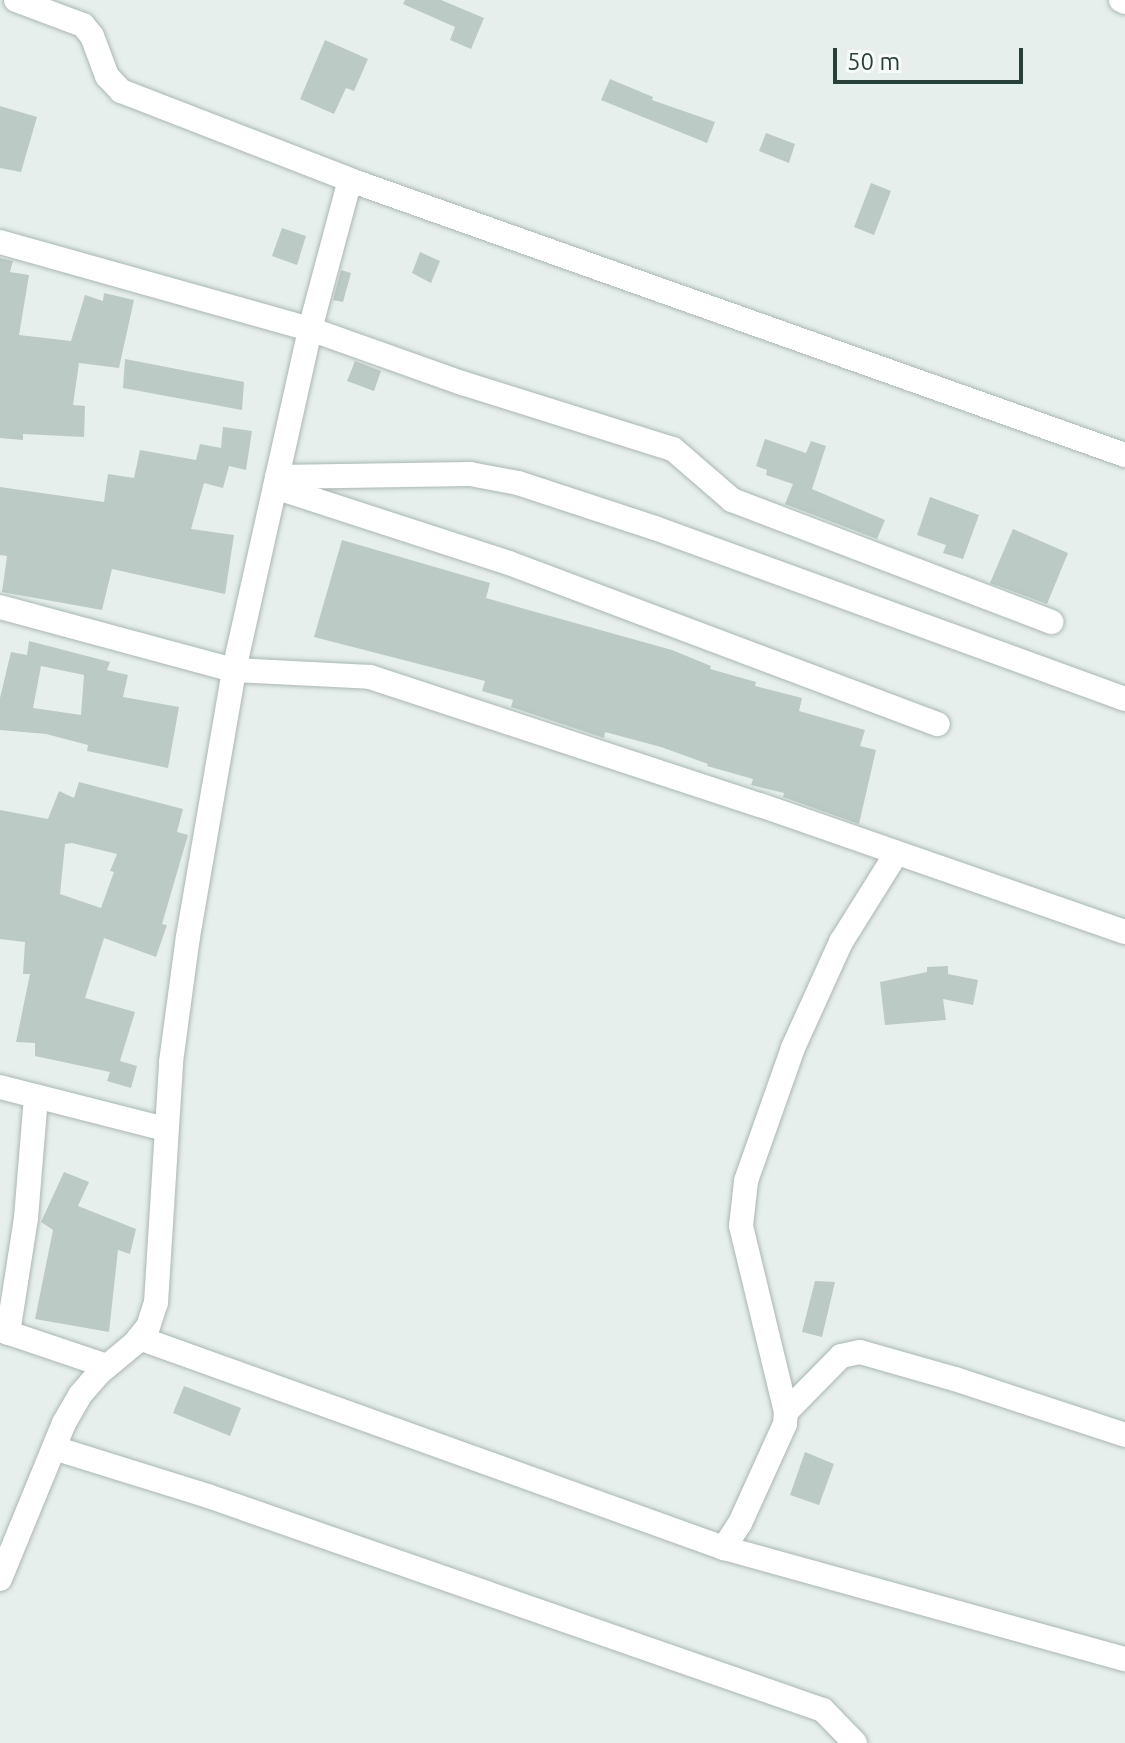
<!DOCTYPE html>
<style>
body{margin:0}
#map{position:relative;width:1125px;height:1743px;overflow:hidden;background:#e6efeb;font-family:Ubuntu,sans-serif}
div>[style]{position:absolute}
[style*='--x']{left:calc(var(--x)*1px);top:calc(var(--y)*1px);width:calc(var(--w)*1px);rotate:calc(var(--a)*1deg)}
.building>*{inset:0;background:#bbcac4}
.roads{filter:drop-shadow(0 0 2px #a8b8b2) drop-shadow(0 0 2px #a8b8b2)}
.minor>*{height:24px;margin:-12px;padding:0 12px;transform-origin:12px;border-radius:12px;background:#fff}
span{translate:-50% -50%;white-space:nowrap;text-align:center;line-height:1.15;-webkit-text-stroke:7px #f7fbf9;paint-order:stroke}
.scale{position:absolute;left:833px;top:48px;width:190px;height:36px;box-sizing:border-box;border:4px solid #24423a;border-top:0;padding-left:10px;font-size:24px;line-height:28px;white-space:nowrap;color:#24423a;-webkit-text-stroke:6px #f7fbf9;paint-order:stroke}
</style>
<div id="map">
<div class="building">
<i style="clip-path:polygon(405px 0,441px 0,484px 18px,471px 49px,450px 40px,455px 27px,403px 4px)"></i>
<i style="clip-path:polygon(325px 40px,368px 59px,354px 91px,346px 88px,334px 114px,300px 99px)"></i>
<i style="clip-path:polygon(610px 79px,653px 97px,652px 100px,715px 122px,707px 143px,601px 100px)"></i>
<i style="clip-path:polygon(0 106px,37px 117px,21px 172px,0 168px)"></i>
<i style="clip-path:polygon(766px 133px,795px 144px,789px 163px,759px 151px)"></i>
<i style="clip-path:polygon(871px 183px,891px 191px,874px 235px,854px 227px)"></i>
<i style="clip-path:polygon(282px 228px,306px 236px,297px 265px,272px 256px)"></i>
<i style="clip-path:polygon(420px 252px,440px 261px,431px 283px,412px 273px)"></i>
<i style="clip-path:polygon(0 258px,13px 261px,10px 272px,29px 275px,19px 335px,71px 341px,85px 295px,103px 301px,104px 293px,134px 300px,119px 368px,79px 363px,73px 405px,85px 406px,84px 437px,23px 434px,23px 440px,0 438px)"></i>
<i style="clip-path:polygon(341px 270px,351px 273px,343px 302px,333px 300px)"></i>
<i style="clip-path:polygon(125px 359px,244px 382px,242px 410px,123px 388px)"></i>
<i style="clip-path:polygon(355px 361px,381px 371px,374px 391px,347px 381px)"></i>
<i style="clip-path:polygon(223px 427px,252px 431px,246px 470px,229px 466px,223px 488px,204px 483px,191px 529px,234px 535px,225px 594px,112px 569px,102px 610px,2px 592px,7px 556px,0 555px,0 487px,104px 502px,108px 474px,134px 478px,140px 450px,196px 460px,200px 444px,221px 448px)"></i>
<i style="clip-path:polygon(765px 439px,806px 453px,811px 441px,826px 446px,812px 489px,885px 520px,877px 539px,785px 504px,793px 484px,766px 475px,767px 470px,756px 466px)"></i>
<i style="clip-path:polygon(930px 497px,979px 515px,963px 559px,943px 553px,946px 545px,917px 535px)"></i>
<i style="clip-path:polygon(1013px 529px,1068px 553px,1047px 604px,990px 583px)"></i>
<i style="clip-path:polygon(342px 540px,490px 583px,486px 598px,672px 650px,711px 666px,710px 669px,756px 682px,755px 686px,802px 698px,799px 711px,865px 730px,860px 746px,876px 750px,859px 824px,783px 797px,784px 793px,751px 785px,753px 779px,707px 766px,708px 764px,661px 747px,605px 732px,604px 738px,511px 707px,513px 700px,482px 691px,485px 681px,314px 637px)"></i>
<i style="clip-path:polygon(evenodd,29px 641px,110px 662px,107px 670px,128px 675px,123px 697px,179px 707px,168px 768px,87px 751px,88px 745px,46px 734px,0 730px,0 698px,11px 652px,27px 655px,29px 641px,41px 666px,84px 675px,81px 715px,33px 708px,41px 666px)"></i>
<i style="clip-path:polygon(evenodd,79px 782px,183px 809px,177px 832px,188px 835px,162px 924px,167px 925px,156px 957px,104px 938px,85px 998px,135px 1012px,120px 1061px,137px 1066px,131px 1088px,107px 1081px,110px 1072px,35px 1056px,35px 1043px,16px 1042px,30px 974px,23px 974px,25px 942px,0 939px,0 810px,48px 819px,59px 791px,74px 798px,79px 782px,72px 843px,117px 854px,110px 871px,114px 872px,101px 908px,60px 894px,65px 844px,72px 843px)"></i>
<i style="clip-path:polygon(948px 966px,948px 974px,978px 980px,973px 1005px,943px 999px,946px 1020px,885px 1025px,880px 982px,927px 972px,927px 967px)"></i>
<i style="clip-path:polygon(64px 1172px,89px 1182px,78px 1206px,136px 1229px,130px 1254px,118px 1250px,109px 1332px,35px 1319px,53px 1230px,41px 1222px)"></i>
<i style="clip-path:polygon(815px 1281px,835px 1282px,822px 1337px,802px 1332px)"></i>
<i style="clip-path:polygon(184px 1386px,241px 1408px,230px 1436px,173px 1413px)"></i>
<i style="clip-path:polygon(805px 1452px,834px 1464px,819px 1505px,790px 1495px)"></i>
</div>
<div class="roads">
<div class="minor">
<i style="--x:16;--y:0;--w:72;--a:20.5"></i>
<i style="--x:83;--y:25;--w:14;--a:51"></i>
<i style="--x:92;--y:36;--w:43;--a:69.4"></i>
<i style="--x:107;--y:76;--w:21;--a:47"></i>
<i style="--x:121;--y:91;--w:246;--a:21.2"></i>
<i style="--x:350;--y:180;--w:822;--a:19.54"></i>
<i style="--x:1121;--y:0;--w:4;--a:27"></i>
<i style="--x:0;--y:242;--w:322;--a:15.7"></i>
<i style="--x:310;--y:329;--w:161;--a:19.6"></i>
<i style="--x:462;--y:383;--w:221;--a:17.4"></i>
<i style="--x:673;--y:449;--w:78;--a:40.8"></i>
<i style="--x:732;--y:500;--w:342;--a:20.9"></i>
<i style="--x:277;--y:477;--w:193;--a:-0.9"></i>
<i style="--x:470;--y:474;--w:49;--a:10.6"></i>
<i style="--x:518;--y:483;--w:144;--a:18.2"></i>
<i style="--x:655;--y:528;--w:500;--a:19.99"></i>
<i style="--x:275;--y:487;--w:246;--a:18"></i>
<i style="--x:509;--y:563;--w:458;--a:20.6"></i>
<i style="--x:0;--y:607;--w:242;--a:15.1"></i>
<i style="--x:234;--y:670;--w:136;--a:2.9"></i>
<i style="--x:370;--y:677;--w:410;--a:18.2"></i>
<i style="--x:760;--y:805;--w:386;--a:19.2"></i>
<i style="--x:896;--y:854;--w:104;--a:122"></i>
<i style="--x:841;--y:942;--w:116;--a:114.4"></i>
<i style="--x:793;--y:1048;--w:141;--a:109.5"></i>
<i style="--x:746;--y:1181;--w:45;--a:96.3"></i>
<i style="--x:741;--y:1226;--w:191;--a:76.4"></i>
<i style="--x:786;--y:1412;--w:12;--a:95"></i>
<i style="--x:785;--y:1424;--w:109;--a:114.4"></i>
<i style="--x:740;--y:1523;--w:30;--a:123"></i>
<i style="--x:724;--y:1548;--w:416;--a:15.5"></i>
<i style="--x:0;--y:1087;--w:170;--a:14.3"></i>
<i style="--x:0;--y:1330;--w:113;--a:18.6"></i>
<i style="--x:8;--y:1333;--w:116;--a:-81.1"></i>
<i style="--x:26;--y:1218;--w:122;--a:-85.3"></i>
<i style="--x:139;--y:1338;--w:622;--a:19.75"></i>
<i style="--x:786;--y:1412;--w:78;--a:-45.5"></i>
<i style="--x:841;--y:1356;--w:19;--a:-12"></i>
<i style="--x:860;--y:1352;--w:99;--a:15.9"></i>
<i style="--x:955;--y:1379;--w:179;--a:18.2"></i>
<i style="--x:54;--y:1448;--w:161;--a:17.3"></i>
<i style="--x:208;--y:1496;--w:651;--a:19.19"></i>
<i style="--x:823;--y:1710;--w:46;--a:45.9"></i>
<i style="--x:0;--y:1579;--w:169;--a:-67.7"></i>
<i style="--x:64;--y:1423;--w:32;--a:-60"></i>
<i style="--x:80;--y:1395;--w:29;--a:-49"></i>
<i style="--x:99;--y:1373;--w:45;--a:-39.6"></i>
<i style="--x:134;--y:1344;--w:22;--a:-51"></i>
<i style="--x:148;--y:1327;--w:25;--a:-72"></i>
<i style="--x:156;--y:1303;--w:241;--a:-86.4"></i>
<i style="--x:171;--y:1062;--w:126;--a:-82.3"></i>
<i style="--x:188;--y:937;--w:271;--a:-80.2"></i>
<i style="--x:234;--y:670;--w:349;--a:-77.4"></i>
<i style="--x:310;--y:329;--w:154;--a:-75"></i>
</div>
</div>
<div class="scale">50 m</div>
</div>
